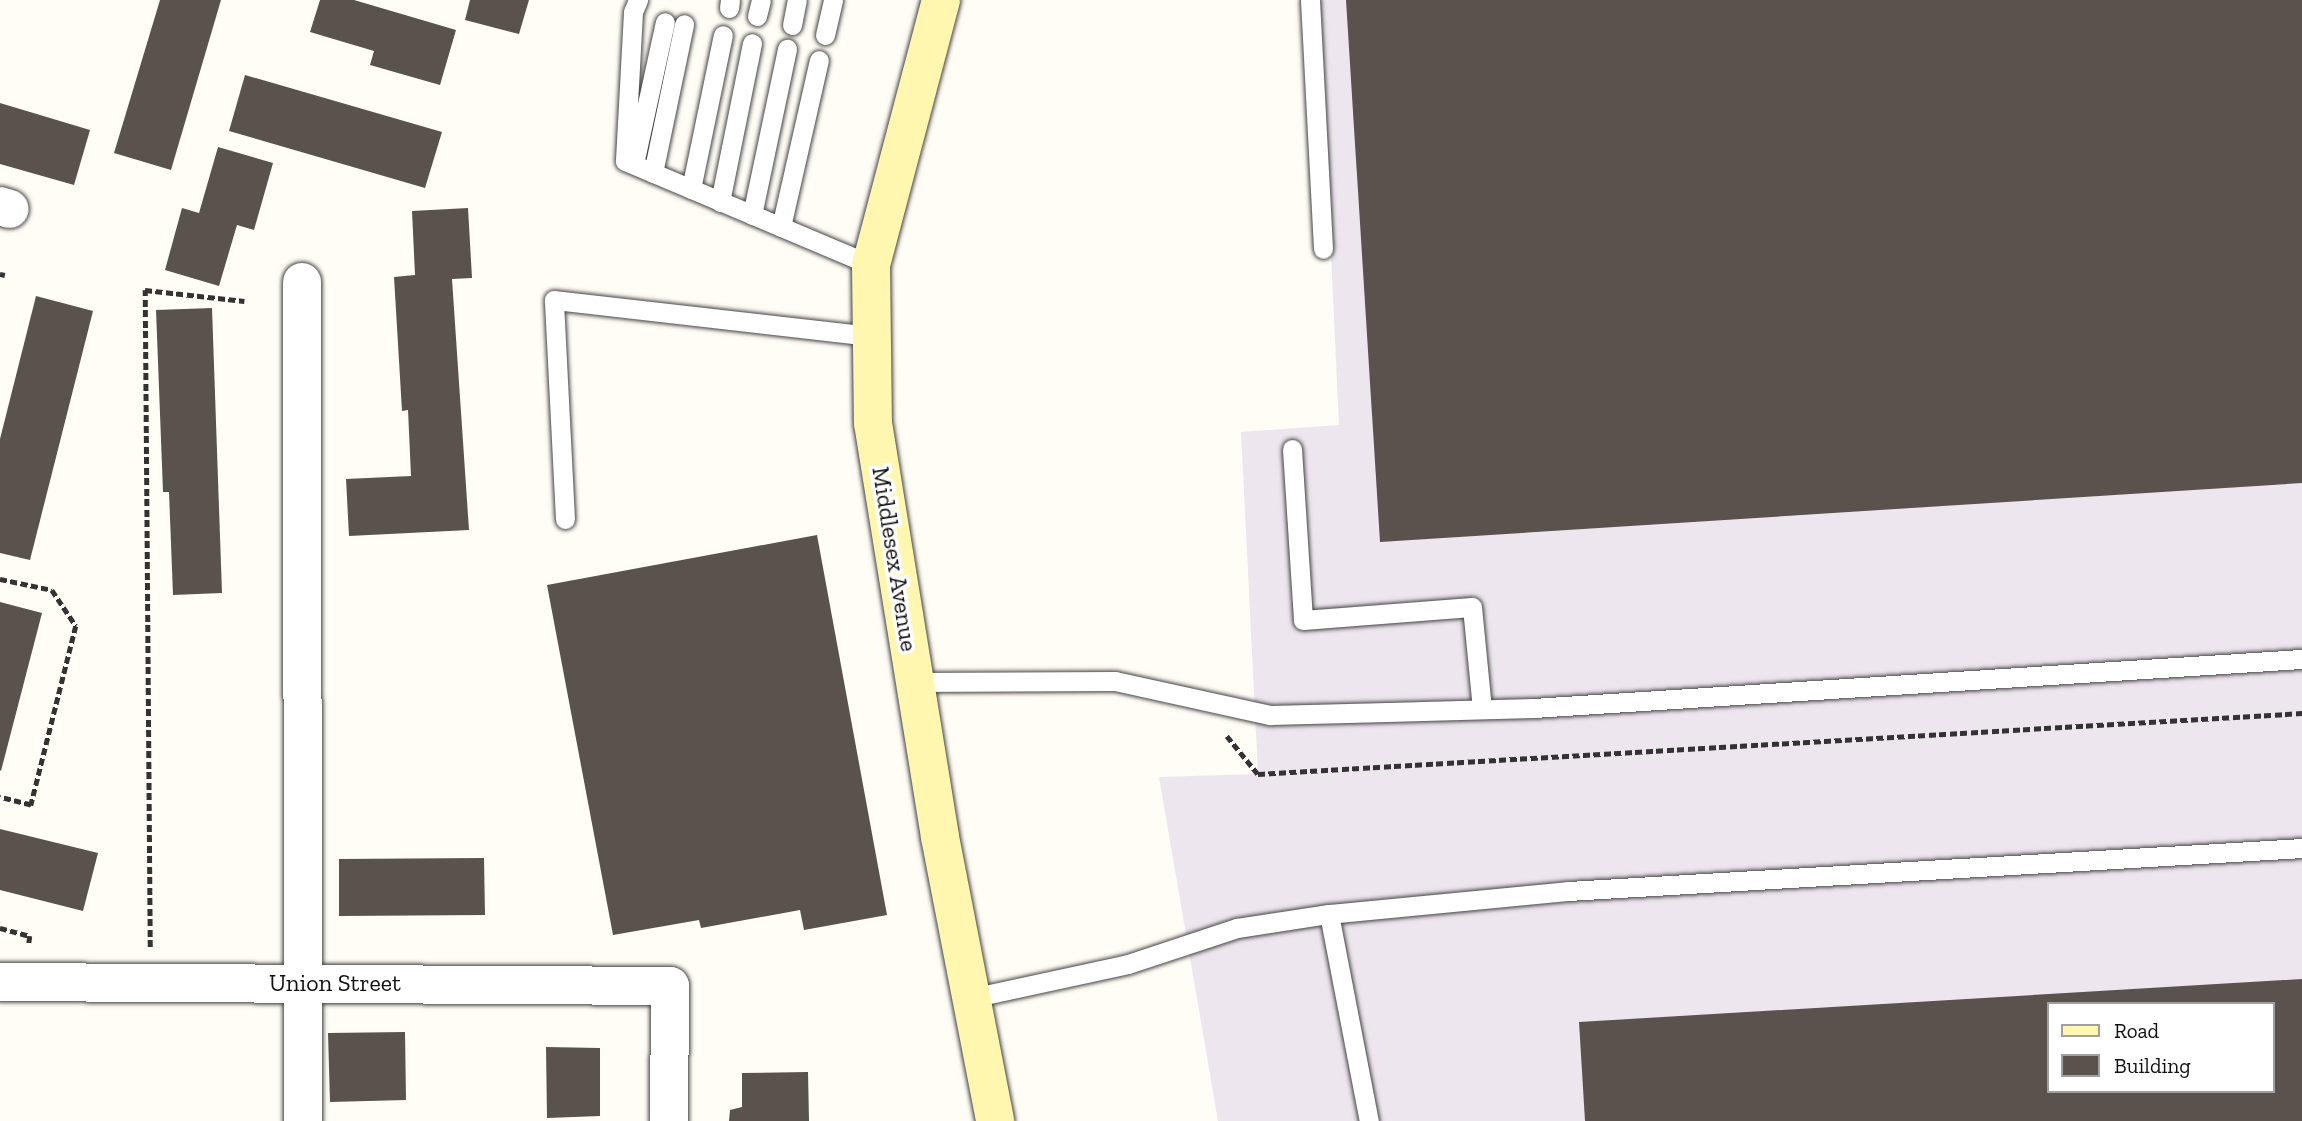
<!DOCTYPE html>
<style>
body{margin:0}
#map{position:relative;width:2302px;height:1121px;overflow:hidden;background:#fffdf5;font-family:"Zilla Slab",serif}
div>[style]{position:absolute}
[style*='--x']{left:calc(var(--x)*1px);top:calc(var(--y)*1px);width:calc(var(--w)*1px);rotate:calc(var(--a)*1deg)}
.industrial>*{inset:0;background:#eee6ef}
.building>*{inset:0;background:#5a524d}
.path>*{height:4.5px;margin-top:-2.25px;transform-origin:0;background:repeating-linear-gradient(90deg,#333 0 7px,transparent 0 10.5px)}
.roads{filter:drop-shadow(0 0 2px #444) drop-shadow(0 0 2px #444)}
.lane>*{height:19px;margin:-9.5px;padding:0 9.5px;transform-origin:9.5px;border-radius:9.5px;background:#fff}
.street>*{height:38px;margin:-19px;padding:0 19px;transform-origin:19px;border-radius:19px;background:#fff}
.secondary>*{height:38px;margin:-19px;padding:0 19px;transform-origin:19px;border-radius:19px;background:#fff6b0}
span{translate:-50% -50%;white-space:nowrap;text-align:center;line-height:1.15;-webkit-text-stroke:7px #fff;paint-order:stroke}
.street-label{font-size:24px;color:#111}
.legend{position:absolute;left:2047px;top:1002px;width:228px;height:91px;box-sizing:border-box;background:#fff;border:2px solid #a0a0a0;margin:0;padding:9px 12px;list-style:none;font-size:21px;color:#111}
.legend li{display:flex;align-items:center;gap:14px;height:35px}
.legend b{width:35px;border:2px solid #a0a0a0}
</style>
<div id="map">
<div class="industrial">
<i style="clip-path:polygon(evenodd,1319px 0,2302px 0,2302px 1121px,1218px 1121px,1159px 777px,1258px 774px,1241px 432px,1339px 425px,1319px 0,2048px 1004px,2272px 1004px,2272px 1091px,2048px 1091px,2048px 1004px)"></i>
</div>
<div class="building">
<i style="clip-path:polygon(160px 0,221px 0,171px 170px,114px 153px)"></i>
<i style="clip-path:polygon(320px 0,354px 0,456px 30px,440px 85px,370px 65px,374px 51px,310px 32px)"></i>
<i style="clip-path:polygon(470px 0,529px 0,519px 34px,465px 20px)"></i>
<i style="clip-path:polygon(1346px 0,2302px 0,2302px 483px,1380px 542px)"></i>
<i style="clip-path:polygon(245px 75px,442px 132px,425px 188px,229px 131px)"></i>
<i style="clip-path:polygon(0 103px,90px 130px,74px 185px,0 164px)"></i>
<i style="clip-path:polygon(218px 147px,273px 163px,254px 230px,237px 225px,219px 286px,165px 270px,182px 208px,199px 213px)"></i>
<i style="clip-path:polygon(468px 208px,472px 278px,452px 279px,469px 530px,349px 536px,346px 479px,411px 476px,408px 410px,402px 411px,394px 277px,415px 275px,412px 211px)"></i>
<i style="clip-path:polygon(36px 296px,93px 311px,30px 560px,0 553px,0 439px)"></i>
<i style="clip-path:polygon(212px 308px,222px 593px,173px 595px,169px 492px,163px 492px,156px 310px)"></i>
<i style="clip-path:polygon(817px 535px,887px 915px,804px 930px,800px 910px,701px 928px,699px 920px,613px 935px,547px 585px)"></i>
<i style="clip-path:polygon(0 602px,42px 613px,1px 771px,0 770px)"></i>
<i style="clip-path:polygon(0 829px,98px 853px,83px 911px,0 890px)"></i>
<i style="clip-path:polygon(484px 858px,485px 915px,339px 916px,339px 859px)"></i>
<i style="clip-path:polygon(evenodd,2302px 979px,2302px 1121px,1585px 1121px,1579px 1022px,2302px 979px,2048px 1004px,2272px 1004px,2272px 1091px,2048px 1091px,2048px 1004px)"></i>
<i style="clip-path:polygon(405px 1032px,406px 1100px,330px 1102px,328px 1033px)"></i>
<i style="clip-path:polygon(546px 1047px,600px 1048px,600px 1116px,547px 1118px)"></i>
<i style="clip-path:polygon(808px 1072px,809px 1121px,729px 1121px,730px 1110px,742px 1107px,742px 1073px)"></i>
</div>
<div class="path">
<i style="--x:0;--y:274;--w:5;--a:11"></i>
<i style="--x:0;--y:579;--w:53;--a:11.9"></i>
<i style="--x:52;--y:590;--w:43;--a:56.3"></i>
<i style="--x:76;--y:626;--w:185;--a:104.1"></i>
<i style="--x:31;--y:805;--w:32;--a:-166"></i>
<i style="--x:1227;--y:736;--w:49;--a:50.8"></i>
<i style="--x:1258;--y:774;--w:1046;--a:-3.34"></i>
<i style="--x:0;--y:928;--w:31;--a:15"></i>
<i style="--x:30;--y:936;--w:7;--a:98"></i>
<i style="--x:150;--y:947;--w:657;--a:-90.44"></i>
<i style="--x:145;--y:290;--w:100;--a:6.3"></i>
</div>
<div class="roads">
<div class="lane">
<i style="--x:638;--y:0;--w:13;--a:113"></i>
<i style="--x:633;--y:12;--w:149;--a:93.1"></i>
<i style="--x:625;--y:161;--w:267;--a:22.9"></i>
<i style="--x:1310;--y:0;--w:249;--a:87"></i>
<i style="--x:729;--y:8;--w:8;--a:-83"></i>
<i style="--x:757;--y:16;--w:16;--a:-76"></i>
<i style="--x:792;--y:25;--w:25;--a:-79"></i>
<i style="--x:825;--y:35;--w:36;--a:-77"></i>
<i style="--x:634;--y:164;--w:145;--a:-77.7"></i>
<i style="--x:653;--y:173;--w:152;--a:-78.2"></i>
<i style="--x:691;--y:189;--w:157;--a:-78.3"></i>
<i style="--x:720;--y:202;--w:162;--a:-78.6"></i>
<i style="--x:752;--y:215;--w:170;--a:-78.1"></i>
<i style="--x:781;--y:227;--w:171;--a:-77.2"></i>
<i style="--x:1292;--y:449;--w:171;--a:86.3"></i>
<i style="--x:1303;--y:620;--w:169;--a:-4.4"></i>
<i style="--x:1472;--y:607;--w:102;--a:84.4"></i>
<i style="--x:565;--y:519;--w:219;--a:-92.9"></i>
<i style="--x:554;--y:300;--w:320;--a:6.5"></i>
<i style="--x:915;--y:682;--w:200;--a:-0.3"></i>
<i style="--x:1115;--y:681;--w:159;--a:12.4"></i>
<i style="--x:1270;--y:715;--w:263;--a:-1.5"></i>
<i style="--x:1533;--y:708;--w:771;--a:-3.65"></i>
<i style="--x:1329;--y:914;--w:211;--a:79.1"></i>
<i style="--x:971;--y:998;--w:161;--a:-12.2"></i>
<i style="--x:1128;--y:964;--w:115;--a:-18.3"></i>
<i style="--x:1237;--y:928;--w:93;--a:-8.7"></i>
<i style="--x:1329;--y:914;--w:240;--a:-5.5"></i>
<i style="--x:1568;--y:891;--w:735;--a:-3.35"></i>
</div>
<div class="street">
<i style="--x:0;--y:206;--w:10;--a:17"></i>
<i style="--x:302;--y:282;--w:839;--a:89.93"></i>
<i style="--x:0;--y:982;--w:670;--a:0.34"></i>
<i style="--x:670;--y:986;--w:135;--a:90.4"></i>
</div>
<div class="secondary">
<i style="--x:941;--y:0;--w:274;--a:104.8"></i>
<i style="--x:871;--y:265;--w:158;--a:89.3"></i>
<i style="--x:873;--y:423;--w:419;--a:80.8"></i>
<i style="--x:940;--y:837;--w:289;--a:79"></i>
</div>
</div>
<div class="street-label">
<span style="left:895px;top:559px;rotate:81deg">Middlesex Avenue</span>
<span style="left:335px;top:983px">Union Street</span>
</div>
<ul class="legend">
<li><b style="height:9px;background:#fff6b0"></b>Road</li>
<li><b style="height:19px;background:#5a524d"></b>Building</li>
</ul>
</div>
